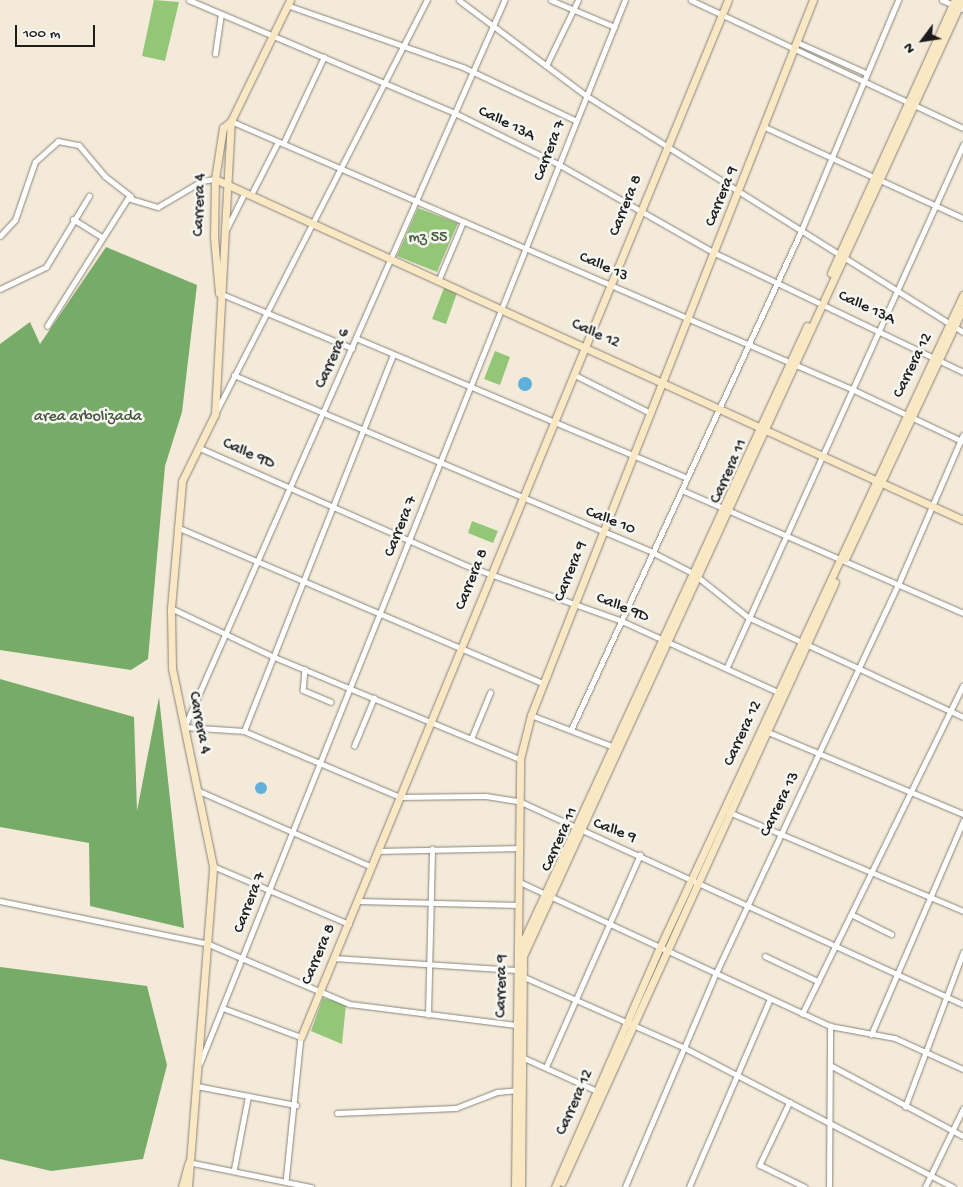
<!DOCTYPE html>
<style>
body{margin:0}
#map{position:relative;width:963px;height:1187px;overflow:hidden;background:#f4ead9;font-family:"Gochi Hand",sans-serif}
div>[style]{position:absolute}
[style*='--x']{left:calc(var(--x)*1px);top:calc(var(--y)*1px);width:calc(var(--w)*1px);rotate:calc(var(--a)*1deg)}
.green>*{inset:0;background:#94c677}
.forest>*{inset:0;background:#77ab68}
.water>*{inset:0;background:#60b0db}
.round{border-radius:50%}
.roads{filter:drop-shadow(0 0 1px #88837a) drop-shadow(0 0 1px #88837a)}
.street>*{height:4.5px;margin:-2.25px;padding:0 2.25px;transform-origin:2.25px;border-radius:2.25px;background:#fff}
.secondary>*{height:7px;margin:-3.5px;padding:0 3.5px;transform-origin:3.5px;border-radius:3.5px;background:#fae7c3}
span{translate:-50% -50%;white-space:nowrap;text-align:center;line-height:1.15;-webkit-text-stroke:5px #f6f6f2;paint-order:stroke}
.street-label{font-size:16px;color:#1c1c1c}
.park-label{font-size:16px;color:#46583c}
.north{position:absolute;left:898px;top:15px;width:50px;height:50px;-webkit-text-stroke:4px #f6f6f2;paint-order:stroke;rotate:239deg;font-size:14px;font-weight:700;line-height:20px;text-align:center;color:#1c1c1c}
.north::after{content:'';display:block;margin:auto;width:18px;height:22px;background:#1c1c1c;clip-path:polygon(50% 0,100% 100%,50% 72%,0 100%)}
.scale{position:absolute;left:15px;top:25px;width:80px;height:22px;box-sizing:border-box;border:2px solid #1c1c1c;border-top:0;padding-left:6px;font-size:15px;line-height:18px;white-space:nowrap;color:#1c1c1c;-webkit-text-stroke:4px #f6f6f2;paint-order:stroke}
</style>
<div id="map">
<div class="green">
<i style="clip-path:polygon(154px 0,179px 2px,165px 61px,142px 56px)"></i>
<i style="clip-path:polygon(418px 208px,458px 223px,437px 272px,397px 256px)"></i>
<i style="clip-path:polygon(444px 288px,457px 293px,446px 324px,432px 319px)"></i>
<i style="clip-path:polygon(495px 351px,510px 357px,500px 385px,484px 379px)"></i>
<i style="clip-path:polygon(472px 521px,498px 531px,493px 543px,468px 533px)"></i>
<i style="clip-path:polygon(323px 998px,346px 1004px,342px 1044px,311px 1031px)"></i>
</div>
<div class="forest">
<i style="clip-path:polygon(106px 247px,197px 285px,182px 412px,165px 466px,148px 659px,131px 670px,0 650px,0 344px,30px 322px,40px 344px)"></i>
<i style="clip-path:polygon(0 679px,134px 717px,137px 811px,159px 697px,184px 928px,90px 906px,89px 843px,0 827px)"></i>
<i style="clip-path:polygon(0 967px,147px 986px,167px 1065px,143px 1159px,51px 1171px,0 1159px)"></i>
</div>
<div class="water">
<i class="round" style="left:518px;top:377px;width:14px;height:14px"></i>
<i class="round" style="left:255px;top:782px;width:12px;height:12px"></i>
</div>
<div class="roads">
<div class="street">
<i style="--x:189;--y:0;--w:289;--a:23"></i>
<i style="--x:455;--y:113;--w:117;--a:26.3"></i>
<i style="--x:560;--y:165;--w:178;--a:29.6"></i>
<i style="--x:715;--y:253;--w:275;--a:25.6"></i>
<i style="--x:459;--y:0;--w:160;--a:36.9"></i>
<i style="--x:587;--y:96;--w:444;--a:32.1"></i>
<i style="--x:505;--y:0;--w:794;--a:113.76"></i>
<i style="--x:185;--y:727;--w:59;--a:3.9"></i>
<i style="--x:244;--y:731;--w:169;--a:22.9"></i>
<i style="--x:400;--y:797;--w:86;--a:-0.7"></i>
<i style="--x:486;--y:796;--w:33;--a:9"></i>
<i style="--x:519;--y:801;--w:488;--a:24.6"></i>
<i style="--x:551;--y:0;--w:69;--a:22.9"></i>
<i style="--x:691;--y:0;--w:301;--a:25.2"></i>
<i style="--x:942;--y:0;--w:23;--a:23"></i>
<i style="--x:287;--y:5;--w:187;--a:19.4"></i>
<i style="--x:463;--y:67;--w:124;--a:25.3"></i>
<i style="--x:797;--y:42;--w:76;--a:24.2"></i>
<i style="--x:215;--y:54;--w:40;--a:-81.5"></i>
<i style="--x:546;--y:66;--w:73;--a:-64.1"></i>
<i style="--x:231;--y:121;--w:679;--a:23.35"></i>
<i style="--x:854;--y:390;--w:119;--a:25.3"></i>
<i style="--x:765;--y:127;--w:218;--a:24.7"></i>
<i style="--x:283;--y:144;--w:96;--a:-64.8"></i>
<i style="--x:252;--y:193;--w:57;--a:-63"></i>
<i style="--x:73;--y:219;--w:34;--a:32"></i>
<i style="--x:226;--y:230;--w:42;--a:-63.4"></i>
<i style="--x:0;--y:236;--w:22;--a:-47"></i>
<i style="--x:15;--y:220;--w:61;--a:-71"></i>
<i style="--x:35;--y:162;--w:31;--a:-42"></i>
<i style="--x:58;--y:141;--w:21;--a:11"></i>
<i style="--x:79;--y:145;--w:40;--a:50"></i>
<i style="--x:105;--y:176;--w:33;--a:38"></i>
<i style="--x:439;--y:279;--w:62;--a:-67.2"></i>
<i style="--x:0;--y:289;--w:51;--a:-25.6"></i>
<i style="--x:46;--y:267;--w:83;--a:-58.8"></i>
<i style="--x:222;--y:294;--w:141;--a:22.6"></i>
<i style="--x:47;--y:326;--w:151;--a:-57.7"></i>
<i style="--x:128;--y:198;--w:31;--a:17"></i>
<i style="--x:158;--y:207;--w:51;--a:-30.6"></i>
<i style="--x:202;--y:181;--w:13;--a:-9"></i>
<i style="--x:356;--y:338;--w:359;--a:22.9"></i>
<i style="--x:573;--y:374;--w:87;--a:26.6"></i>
<i style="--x:234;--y:375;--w:454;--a:22.9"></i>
<i style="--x:652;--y:552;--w:46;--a:27.1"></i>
<i style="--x:693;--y:573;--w:70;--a:38.7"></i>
<i style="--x:748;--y:617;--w:237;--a:24.9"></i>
<i style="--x:217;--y:410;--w:461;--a:-62.9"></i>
<i style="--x:200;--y:448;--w:290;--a:23.8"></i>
<i style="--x:465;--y:565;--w:167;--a:19.6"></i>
<i style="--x:622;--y:621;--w:174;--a:24.5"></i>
<i style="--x:682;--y:490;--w:307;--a:23.6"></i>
<i style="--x:177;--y:527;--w:398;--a:23.1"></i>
<i style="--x:171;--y:608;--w:112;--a:25.4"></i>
<i style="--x:272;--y:656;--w:269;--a:22.6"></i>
<i style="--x:727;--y:667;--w:573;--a:-65.67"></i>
<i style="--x:305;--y:669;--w:21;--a:95"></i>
<i style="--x:303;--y:690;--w:30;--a:23"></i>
<i style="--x:531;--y:715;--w:89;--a:21.1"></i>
<i style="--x:571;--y:730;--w:549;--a:-65.25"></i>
<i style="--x:801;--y:231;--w:251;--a:-67.2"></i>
<i style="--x:244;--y:731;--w:404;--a:-68.4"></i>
<i style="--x:766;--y:731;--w:214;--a:22.8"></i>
<i style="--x:471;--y:739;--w:50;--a:-67.6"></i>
<i style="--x:354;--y:746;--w:52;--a:-67.4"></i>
<i style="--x:197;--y:790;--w:191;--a:23.7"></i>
<i style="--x:729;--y:812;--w:254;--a:22.9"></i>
<i style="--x:378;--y:851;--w:142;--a:-1.2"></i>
<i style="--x:213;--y:866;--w:148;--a:23.1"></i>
<i style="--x:522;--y:883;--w:340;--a:24.9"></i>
<i style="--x:830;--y:1026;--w:66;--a:10.5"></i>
<i style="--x:895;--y:1038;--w:75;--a:24.5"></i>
<i style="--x:0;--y:901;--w:213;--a:11.6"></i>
<i style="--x:209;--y:944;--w:153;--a:23.1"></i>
<i style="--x:350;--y:1004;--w:167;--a:7.2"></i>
<i style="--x:358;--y:901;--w:161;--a:1.4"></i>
<i style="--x:851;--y:914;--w:45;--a:26.6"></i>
<i style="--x:765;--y:956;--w:59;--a:25.3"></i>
<i style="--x:334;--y:958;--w:182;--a:3.8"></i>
<i style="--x:522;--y:976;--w:178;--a:23.8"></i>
<i style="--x:685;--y:1048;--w:302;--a:27.4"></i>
<i style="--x:223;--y:1008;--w:83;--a:20.4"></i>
<i style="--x:301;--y:1037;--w:145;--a:95.9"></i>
<i style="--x:802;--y:1014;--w:365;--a:-63.9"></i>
<i style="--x:428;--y:1015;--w:166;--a:-88.6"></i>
<i style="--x:871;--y:1035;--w:233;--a:-66.7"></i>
<i style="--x:522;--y:1057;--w:85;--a:24.4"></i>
<i style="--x:200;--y:1063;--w:1145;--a:-68.21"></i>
<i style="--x:830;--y:1065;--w:151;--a:28.1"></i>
<i style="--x:546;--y:1067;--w:232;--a:-66.1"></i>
<i style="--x:197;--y:1086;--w:101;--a:10.9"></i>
<i style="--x:790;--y:1102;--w:70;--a:115.5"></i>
<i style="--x:760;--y:1165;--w:50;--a:26.1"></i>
<i style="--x:905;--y:1107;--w:165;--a:-69.4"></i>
<i style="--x:337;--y:1113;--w:119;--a:-2.4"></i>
<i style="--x:456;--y:1108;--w:44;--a:-21.3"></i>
<i style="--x:497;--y:1092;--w:21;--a:-5"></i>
<i style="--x:188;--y:1162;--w:126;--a:11.5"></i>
<i style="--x:234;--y:1169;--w:74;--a:-79.1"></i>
<i style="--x:625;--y:1187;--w:233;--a:-67"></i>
<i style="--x:716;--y:973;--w:429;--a:-64.9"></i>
<i style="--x:898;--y:585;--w:163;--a:-66.6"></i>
<i style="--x:689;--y:1187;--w:205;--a:-66.7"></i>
<i style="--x:829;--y:1187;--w:161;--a:-89.6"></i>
<i style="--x:925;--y:1187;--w:87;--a:-64"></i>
</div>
<div class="secondary">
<i style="--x:215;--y:179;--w:822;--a:24.51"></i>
<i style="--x:831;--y:273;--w:300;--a:-65.6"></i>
<i style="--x:219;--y:293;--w:56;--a:-95.1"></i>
<i style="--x:214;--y:237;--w:58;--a:-89"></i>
<i style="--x:215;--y:179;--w:52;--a:-81.1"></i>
<i style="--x:223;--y:128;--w:11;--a:-41"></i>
<i style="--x:231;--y:121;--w:135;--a:-64"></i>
<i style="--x:845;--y:559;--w:277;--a:-64.8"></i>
<i style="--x:520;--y:948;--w:685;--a:-65.23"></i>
<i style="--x:301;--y:1037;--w:1121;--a:-67.62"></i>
<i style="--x:562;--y:1182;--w:659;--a:-65.53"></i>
<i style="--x:182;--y:1187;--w:24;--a:-75"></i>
<i style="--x:188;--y:1187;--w:322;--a:-85.5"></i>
<i style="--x:213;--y:866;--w:202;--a:-101.7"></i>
<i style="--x:172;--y:668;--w:60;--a:-91"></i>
<i style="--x:171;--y:608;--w:127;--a:-85"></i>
<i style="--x:182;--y:481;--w:75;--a:-63.8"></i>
<i style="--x:215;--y:414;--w:293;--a:-86.9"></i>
<i style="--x:515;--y:1187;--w:428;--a:-89.3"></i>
<i style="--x:520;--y:759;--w:45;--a:-76"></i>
<i style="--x:531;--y:715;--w:769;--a:-68.48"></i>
<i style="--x:521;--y:1187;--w:231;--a:-89.5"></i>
<i style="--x:523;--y:956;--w:1052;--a:-65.34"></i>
<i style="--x:555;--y:1187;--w:262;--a:-66.4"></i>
<i style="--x:660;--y:947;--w:719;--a:-65.07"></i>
</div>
</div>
<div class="street-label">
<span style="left:506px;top:125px;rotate:26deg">Calle 13A</span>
<span style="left:551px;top:151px;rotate:-69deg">Carrera 7</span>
<span style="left:723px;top:197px;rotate:-68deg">Carrera 9</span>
<span style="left:201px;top:205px;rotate:-88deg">Carrera 4</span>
<span style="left:627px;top:206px;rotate:-68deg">Carrera 8</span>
<span style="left:603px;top:268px;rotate:24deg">Calle 13</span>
<span style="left:866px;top:309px;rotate:25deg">Calle 13A</span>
<span style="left:595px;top:335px;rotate:24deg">Calle 12</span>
<span style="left:334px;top:359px;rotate:-66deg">Carrera 6</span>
<span style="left:914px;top:366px;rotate:-64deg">Carrera 12</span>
<span style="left:248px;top:455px;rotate:24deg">Calle 9D</span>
<span style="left:730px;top:472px;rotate:-66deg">Carrera 11</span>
<span style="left:610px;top:522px;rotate:22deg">Calle 10</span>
<span style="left:402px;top:527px;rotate:-68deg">Carrera 7</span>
<span style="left:572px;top:572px;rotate:-68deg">Carrera 9</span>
<span style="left:473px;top:580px;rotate:-68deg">Carrera 8</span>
<span style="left:622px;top:609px;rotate:22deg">Calle 9D</span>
<span style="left:198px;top:723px;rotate:79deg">Carrera 4</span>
<span style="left:744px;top:734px;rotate:-65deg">Carrera 12</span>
<span style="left:781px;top:805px;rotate:-64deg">Carrera 13</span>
<span style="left:614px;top:832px;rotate:21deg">Calle 9</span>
<span style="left:561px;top:840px;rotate:-66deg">Carrera 11</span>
<span style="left:251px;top:903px;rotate:-69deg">Carrera 7</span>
<span style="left:320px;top:955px;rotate:-67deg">Carrera 8</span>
<span style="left:503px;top:986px;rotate:-89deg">Carrera 9</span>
<span style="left:576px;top:1103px;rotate:-66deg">Carrera 12</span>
</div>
<div class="park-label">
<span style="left:428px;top:239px">mz 55</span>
<span style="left:88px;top:418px">area arbolizada</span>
</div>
<div class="north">N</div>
<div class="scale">100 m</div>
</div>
